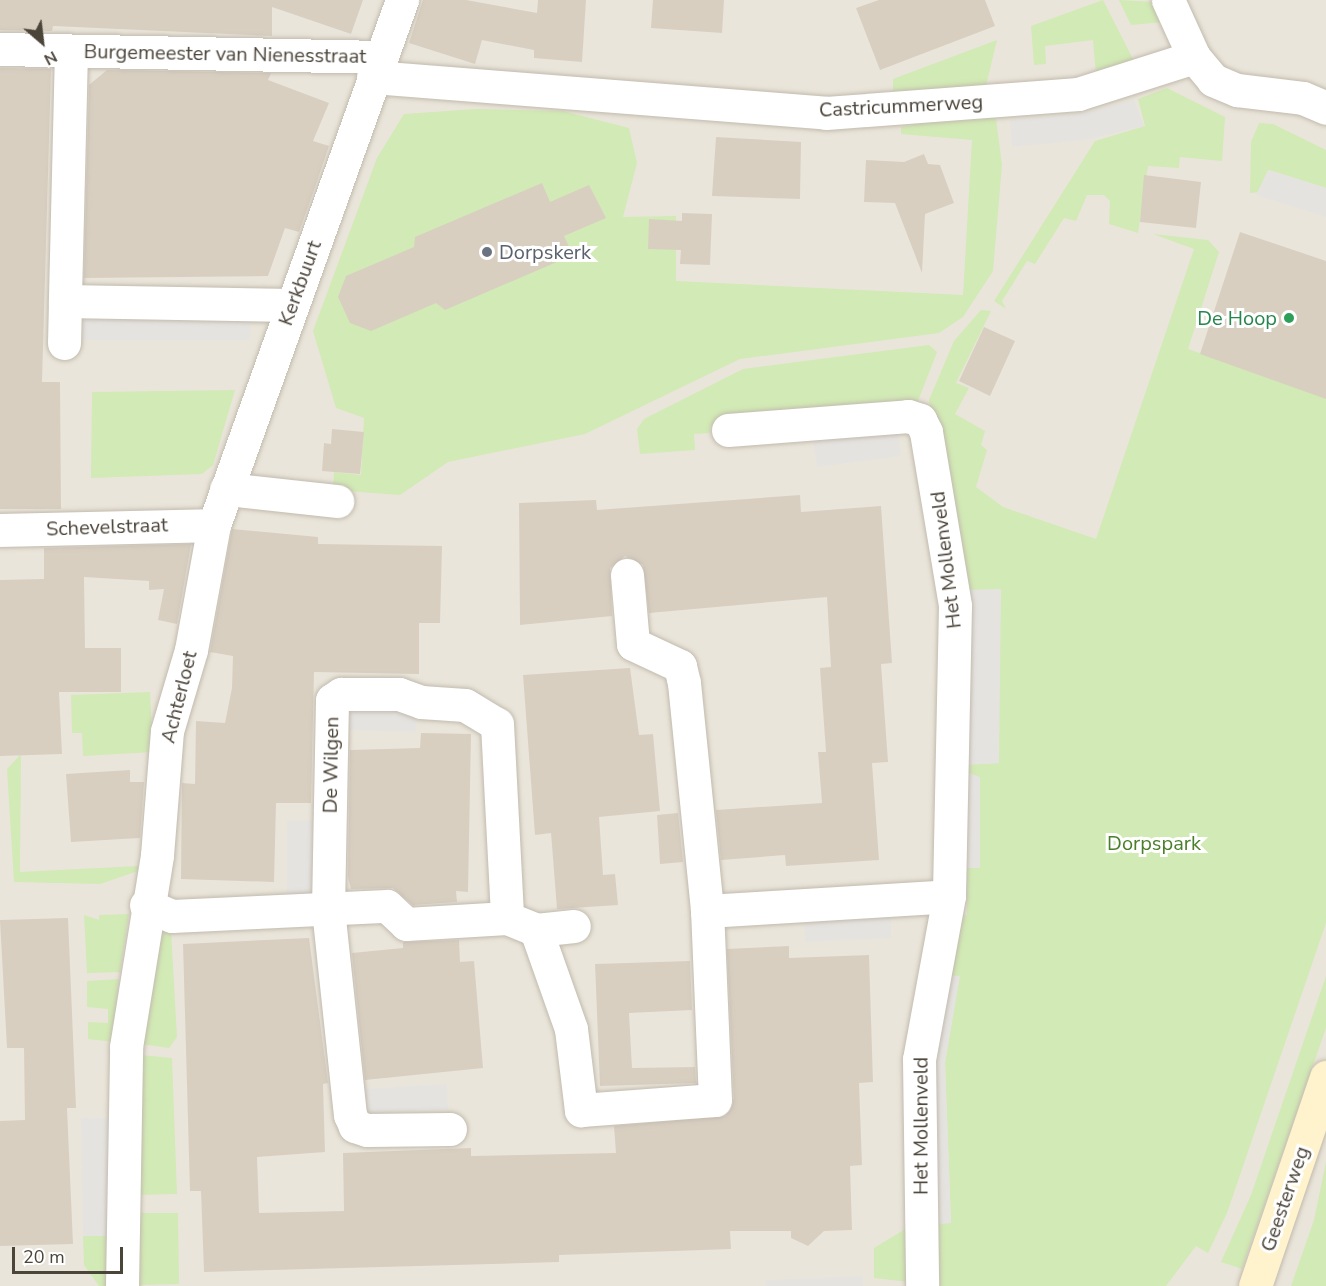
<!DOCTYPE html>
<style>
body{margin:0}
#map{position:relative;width:1326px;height:1286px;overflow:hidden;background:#f6f3ec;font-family:"Nunito Sans",sans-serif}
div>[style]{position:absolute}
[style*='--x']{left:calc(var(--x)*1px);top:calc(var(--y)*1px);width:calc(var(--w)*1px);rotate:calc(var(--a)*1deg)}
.residential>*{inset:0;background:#eae5da}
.green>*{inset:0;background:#d2eab5}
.parking>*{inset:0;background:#e5e3e0}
.building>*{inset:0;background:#d8cfc1}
.roads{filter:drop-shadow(0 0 2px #c2bbae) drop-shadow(0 0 2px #c2bbae)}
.street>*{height:33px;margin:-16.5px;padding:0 16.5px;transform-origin:16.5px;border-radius:16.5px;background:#fff}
.secondary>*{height:33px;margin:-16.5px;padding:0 16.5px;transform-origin:16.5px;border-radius:16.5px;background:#fff3cd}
.dots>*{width:16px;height:16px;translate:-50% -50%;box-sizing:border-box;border:3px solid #fff;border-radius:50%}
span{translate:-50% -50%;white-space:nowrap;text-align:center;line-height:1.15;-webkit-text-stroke:6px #fff;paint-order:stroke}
.street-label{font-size:20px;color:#4b4439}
.worship-label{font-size:20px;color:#5b616d}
.left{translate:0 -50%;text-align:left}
.leisure-label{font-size:20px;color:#27864d}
.right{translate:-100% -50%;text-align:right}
.park-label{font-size:20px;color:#4a7f2a}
.north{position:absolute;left:12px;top:12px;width:60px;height:60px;-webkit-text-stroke:4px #fff;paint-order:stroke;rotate:152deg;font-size:16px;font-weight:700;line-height:24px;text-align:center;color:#4b4439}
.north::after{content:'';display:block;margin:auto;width:21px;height:27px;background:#4b4439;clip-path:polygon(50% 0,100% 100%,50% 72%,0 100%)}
.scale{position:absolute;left:12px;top:1247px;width:111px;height:27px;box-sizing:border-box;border:3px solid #4b4439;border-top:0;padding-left:8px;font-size:18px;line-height:21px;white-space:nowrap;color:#4b4439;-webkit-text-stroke:4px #fff;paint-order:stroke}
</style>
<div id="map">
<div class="residential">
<i style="clip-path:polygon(0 0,1326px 0,1326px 1286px,0 1286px)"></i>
</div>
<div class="green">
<i style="clip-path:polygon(1103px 0,1135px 63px,1096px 75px,1093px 40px,1045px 46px,1046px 64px,1034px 65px,1031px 26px)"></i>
<i style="clip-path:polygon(1119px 0,1155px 2px,1163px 22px,1131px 25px)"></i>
<i style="clip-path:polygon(997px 40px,986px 86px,893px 94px,893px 79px)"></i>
<i style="clip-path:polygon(1167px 88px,1225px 117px,1222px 161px,1180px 157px,1179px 168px,1148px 166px,1138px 233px,1109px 224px,1110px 201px,1104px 195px,1087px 195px,1076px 221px,1064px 218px,1035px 264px,1027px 261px,1002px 301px,1006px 309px,994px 301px,1095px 141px,1145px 126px,1138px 99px)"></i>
<i style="clip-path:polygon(476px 109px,563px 111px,629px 128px,637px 163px,623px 217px,676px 216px,676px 281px,963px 295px,972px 140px,901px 134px,901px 127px,995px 111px,1002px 165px,993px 271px,963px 317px,939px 333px,740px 359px,585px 434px,448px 462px,400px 495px,333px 490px,334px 472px,361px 475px,364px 418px,336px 408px,313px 331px,377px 158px,404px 114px)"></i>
<i style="clip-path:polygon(1259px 123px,1273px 124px,1326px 150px,1326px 188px,1269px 170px,1261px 192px,1250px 193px,1251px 142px)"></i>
<i style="clip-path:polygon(1153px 234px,1208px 240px,1219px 252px,1188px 349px,1326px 398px,1326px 923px,1227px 1213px,1208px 1253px,1196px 1246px,1166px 1286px,940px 1286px,935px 1224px,951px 1223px,945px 1063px,959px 977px,948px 975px,957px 917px,967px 915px,967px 868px,975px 868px,980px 778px,965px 771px,969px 764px,999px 763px,929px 400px,954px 341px,981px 310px,991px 311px,956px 383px,969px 388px,955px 414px,985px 431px,981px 445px,987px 450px,976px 487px,1003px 507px,1096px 539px,1194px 249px)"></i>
<i style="clip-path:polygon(929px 345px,937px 352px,918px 401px,710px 427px,710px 433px,694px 434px,695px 450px,640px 454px,637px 429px,644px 419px,743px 369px)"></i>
<i style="clip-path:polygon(235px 390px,213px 465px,202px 474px,91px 478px,92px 392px)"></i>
<i style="clip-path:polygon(150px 692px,153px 752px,83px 756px,82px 733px,72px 733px,71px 695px)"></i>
<i style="clip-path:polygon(21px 754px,20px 872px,138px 866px,138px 871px,100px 884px,14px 882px,7px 769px)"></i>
<i style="clip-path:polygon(129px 914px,120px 972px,87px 973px,84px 915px,99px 920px,99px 915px)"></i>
<i style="clip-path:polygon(171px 930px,177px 1037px,169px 1048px,142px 1044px,155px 937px)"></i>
<i style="clip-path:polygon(1326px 976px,1326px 1028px,1242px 1269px,1221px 1262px,1251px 1195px)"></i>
<i style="clip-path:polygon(119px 979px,113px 1042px,88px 1039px,88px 1022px,108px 1023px,108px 1009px,87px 1007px,87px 981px)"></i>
<i style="clip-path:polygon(141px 1055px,172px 1058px,177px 1194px,138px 1195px)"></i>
<i style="clip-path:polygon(1326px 1162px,1326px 1286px,1291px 1286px,1314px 1220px)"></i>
<i style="clip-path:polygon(138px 1213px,178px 1213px,179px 1284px,136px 1285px)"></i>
<i style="clip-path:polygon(907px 1228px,909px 1282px,874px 1278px,874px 1248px)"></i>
<i style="clip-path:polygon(83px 1236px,109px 1236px,108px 1286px,99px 1286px,84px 1265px)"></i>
</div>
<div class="parking">
<i style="clip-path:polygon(1134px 100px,1144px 126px,1085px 140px,1012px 147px,1010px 120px,1084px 113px)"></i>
<i style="clip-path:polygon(1268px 170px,1326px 188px,1326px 217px,1256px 195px)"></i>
<i style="clip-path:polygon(251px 313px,250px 340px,83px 340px,82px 315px)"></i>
<i style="clip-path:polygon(897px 428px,901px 456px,817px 467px,813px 439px)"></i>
<i style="clip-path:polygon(1001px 589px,999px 763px,967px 765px,966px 590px)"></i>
<i style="clip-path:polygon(349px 704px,417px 707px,416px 732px,349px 730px)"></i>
<i style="clip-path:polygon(966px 772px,980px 777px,980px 868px,967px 868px)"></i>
<i style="clip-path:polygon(313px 820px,313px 895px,287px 895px,287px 821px)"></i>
<i style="clip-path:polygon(891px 911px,891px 938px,805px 942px,804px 915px)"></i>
<i style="clip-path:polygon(948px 975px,960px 976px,945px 1063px,951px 1223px,935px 1224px,930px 1078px)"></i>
<i style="clip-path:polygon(447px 1084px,448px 1109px,365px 1114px,363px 1089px)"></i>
<i style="clip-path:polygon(81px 1118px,114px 1118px,109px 1236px,83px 1236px)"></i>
<i style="clip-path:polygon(862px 1276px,863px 1286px,766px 1286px,765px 1280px)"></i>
</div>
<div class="building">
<i style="clip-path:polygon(0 0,363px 0,351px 34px,272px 7px,272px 36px,53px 26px,52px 31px,0 30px)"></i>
<i style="clip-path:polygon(423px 0,466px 0,537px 13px,538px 0,586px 0,582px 62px,534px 58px,534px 50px,482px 40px,475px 64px,409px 43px)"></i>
<i style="clip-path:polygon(653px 0,724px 0,722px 33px,651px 28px)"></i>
<i style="clip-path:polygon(879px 0,985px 0,995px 26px,880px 70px,856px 8px)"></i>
<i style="clip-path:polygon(0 68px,51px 69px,42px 382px,60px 382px,61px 509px,0 509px)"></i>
<i style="clip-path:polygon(107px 70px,271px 73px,268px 80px,329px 103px,313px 141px,329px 146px,313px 193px,299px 232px,285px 228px,268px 276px,84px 278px,89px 85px)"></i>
<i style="clip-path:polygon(716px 137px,801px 142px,800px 199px,712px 196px)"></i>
<i style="clip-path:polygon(924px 154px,928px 164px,940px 165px,954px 203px,925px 214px,922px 273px,895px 203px,864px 202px,866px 160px,904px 162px)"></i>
<i style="clip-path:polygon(1144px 175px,1201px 182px,1196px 228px,1140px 222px)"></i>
<i style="clip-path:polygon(542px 183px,550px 202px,589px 185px,606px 218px,564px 236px,573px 255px,445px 310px,436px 303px,371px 331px,350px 323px,338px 297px,346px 276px,414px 247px,415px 237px)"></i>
<i style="clip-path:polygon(682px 213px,712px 214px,710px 265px,680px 264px,681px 250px,648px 249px,649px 219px,682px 221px)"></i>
<i style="clip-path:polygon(1240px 232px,1326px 261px,1326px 399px,1200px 354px)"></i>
<i style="clip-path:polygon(984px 327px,1015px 341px,990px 396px,959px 381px)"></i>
<i style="clip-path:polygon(332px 429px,364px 432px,360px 474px,322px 471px,324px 443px,331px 444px)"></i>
<i style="clip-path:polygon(800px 495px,801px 512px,881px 506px,892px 663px,881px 664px,888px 762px,872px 763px,879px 860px,786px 866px,785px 855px,721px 860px,716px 810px,822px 803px,818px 752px,826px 752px,820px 668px,831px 667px,827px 597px,649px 613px,643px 565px,625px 556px,610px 568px,612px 616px,520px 625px,519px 503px,596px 500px,597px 510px)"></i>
<i style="clip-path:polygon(232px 529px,318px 537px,318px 544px,442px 546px,440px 623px,419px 623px,419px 674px,314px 672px,311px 803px,276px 803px,274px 882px,181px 879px,182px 783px,195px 784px,196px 721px,225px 723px,232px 688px,233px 656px,210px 652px)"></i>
<i style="clip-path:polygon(191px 544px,177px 624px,158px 620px,164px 589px,149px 590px,149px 581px,84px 577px,85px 648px,121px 648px,121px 692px,59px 692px,62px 754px,0 756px,0 580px,44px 579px,44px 548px)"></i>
<i style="clip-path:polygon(630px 668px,639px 735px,653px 734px,660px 811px,599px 817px,603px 875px,615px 874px,618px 905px,557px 909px,551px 833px,535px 835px,523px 675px)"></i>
<i style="clip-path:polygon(421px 733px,471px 734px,468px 892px,456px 891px,457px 902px,413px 905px,393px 888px,351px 889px,348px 877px,350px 750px,420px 748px)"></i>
<i style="clip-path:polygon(130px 770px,130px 782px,144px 782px,140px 838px,71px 842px,66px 774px)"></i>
<i style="clip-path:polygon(678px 813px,683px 862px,660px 864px,657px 815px)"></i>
<i style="clip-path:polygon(68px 918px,76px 1108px,67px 1108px,73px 1244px,0 1246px,0 1121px,25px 1120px,24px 1048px,7px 1048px,0 920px)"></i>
<i style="clip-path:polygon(309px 938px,328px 1083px,323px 1084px,325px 1152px,257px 1157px,259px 1213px,344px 1211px,343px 1153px,471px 1148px,471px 1156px,616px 1153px,614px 1126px,725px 1116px,734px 1099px,727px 949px,789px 946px,789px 958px,869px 955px,873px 1082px,859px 1083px,862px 1165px,850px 1166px,852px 1230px,824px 1231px,808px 1246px,791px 1238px,791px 1231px,730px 1231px,731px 1249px,559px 1255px,559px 1262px,204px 1272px,201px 1191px,190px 1191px,183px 944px)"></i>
<i style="clip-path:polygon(459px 940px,460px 962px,474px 961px,483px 1068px,365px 1080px,352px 953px,403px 948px,403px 942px)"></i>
<i style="clip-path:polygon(690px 961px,692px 1010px,629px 1013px,632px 1068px,695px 1067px,696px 1083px,600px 1086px,595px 964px)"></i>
</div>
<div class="roads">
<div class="street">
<i style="--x:1168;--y:0;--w:63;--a:65.5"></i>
<i style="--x:0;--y:49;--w:379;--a:1.2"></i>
<i style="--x:71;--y:51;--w:250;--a:91.4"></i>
<i style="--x:65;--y:301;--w:227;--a:1"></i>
<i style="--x:373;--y:77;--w:454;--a:4.5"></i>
<i style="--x:826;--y:113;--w:253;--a:-4.3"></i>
<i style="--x:1078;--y:94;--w:122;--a:-17.7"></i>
<i style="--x:1194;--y:57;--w:30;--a:50"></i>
<i style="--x:1213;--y:80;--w:26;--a:23"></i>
<i style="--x:1237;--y:90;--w:66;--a:6.9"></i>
<i style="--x:1303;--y:98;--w:25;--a:23"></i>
<i style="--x:64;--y:343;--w:42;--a:-88.6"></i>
<i style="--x:728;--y:430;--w:181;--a:-4.4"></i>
<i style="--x:908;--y:416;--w:13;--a:18"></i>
<i style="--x:920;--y:420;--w:13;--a:63"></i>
<i style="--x:926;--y:432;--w:176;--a:80.5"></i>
<i style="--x:955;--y:606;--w:290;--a:91.2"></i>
<i style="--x:949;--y:896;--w:166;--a:100.4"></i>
<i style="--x:919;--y:1059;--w:227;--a:89.2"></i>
<i style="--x:226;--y:489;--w:112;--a:6.2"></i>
<i style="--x:0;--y:530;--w:214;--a:-1.3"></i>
<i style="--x:627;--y:575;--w:69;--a:85"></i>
<i style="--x:633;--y:644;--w:52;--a:25.1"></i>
<i style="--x:680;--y:666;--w:17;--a:77"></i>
<i style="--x:684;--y:683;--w:229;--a:84.2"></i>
<i style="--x:707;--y:911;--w:242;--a:-3.5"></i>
<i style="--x:146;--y:905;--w:28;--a:23"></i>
<i style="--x:172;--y:916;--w:215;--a:-2.7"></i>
<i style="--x:387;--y:906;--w:26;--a:43"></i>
<i style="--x:406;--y:924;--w:101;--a:-3.4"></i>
<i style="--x:507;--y:918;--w:31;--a:22"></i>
<i style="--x:536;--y:930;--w:38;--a:-6"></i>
<i style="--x:536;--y:930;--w:105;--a:70.5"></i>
<i style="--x:571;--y:1029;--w:82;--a:83"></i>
<i style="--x:581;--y:1110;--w:134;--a:-4.3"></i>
<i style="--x:715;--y:1100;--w:189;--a:-92.4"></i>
<i style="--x:450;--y:1129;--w:83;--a:179.3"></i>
<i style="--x:367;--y:1130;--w:13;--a:-162"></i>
<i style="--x:355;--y:1126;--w:12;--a:-114"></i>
<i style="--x:350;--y:1115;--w:207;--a:-96.1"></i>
<i style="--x:328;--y:909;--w:209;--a:-88.9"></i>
<i style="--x:332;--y:700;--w:11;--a:-34"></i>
<i style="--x:341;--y:694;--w:58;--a:0"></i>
<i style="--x:399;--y:694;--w:23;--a:20"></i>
<i style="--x:421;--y:702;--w:44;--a:3.9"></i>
<i style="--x:465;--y:705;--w:37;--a:31"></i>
<i style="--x:497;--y:724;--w:194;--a:87"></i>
<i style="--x:122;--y:1286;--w:239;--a:-89"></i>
<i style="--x:126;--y:1047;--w:194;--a:-80.8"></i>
<i style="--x:157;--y:855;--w:124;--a:-85.4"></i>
<i style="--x:167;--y:731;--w:84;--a:-73.5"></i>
<i style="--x:191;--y:650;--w:127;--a:-79.6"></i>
<i style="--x:214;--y:525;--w:558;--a:-70.3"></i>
</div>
<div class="secondary">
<i style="--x:1255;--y:1286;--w:221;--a:-71.2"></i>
</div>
</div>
<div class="dots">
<i style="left:487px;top:252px;background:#6b7280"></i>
<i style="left:1289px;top:318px;background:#2e9e5b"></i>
</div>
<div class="street-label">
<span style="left:225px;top:54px;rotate:1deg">Burgemeester van Nienesstraat</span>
<span style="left:901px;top:106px;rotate:-3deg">Castricummerweg</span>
<span style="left:300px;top:283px;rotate:-70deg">Kerkbuurt</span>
<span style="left:107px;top:527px;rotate:-2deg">Schevelstraat</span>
<span style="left:946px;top:560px;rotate:-97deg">Het Mollenveld</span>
<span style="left:179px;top:697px;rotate:-76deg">Achterloet</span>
<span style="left:331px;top:765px;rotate:-89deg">De Wilgen</span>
<span style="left:921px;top:1126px;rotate:-90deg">Het Mollenveld</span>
<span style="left:1285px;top:1199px;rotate:-71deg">Geesterweg</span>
</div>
<div class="worship-label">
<span class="left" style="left:499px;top:252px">Dorpskerk</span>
</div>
<div class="leisure-label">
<span class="right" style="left:1277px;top:318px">De Hoop</span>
</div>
<div class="park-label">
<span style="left:1154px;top:843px">Dorpspark</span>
</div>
<div class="north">N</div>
<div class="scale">20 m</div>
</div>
